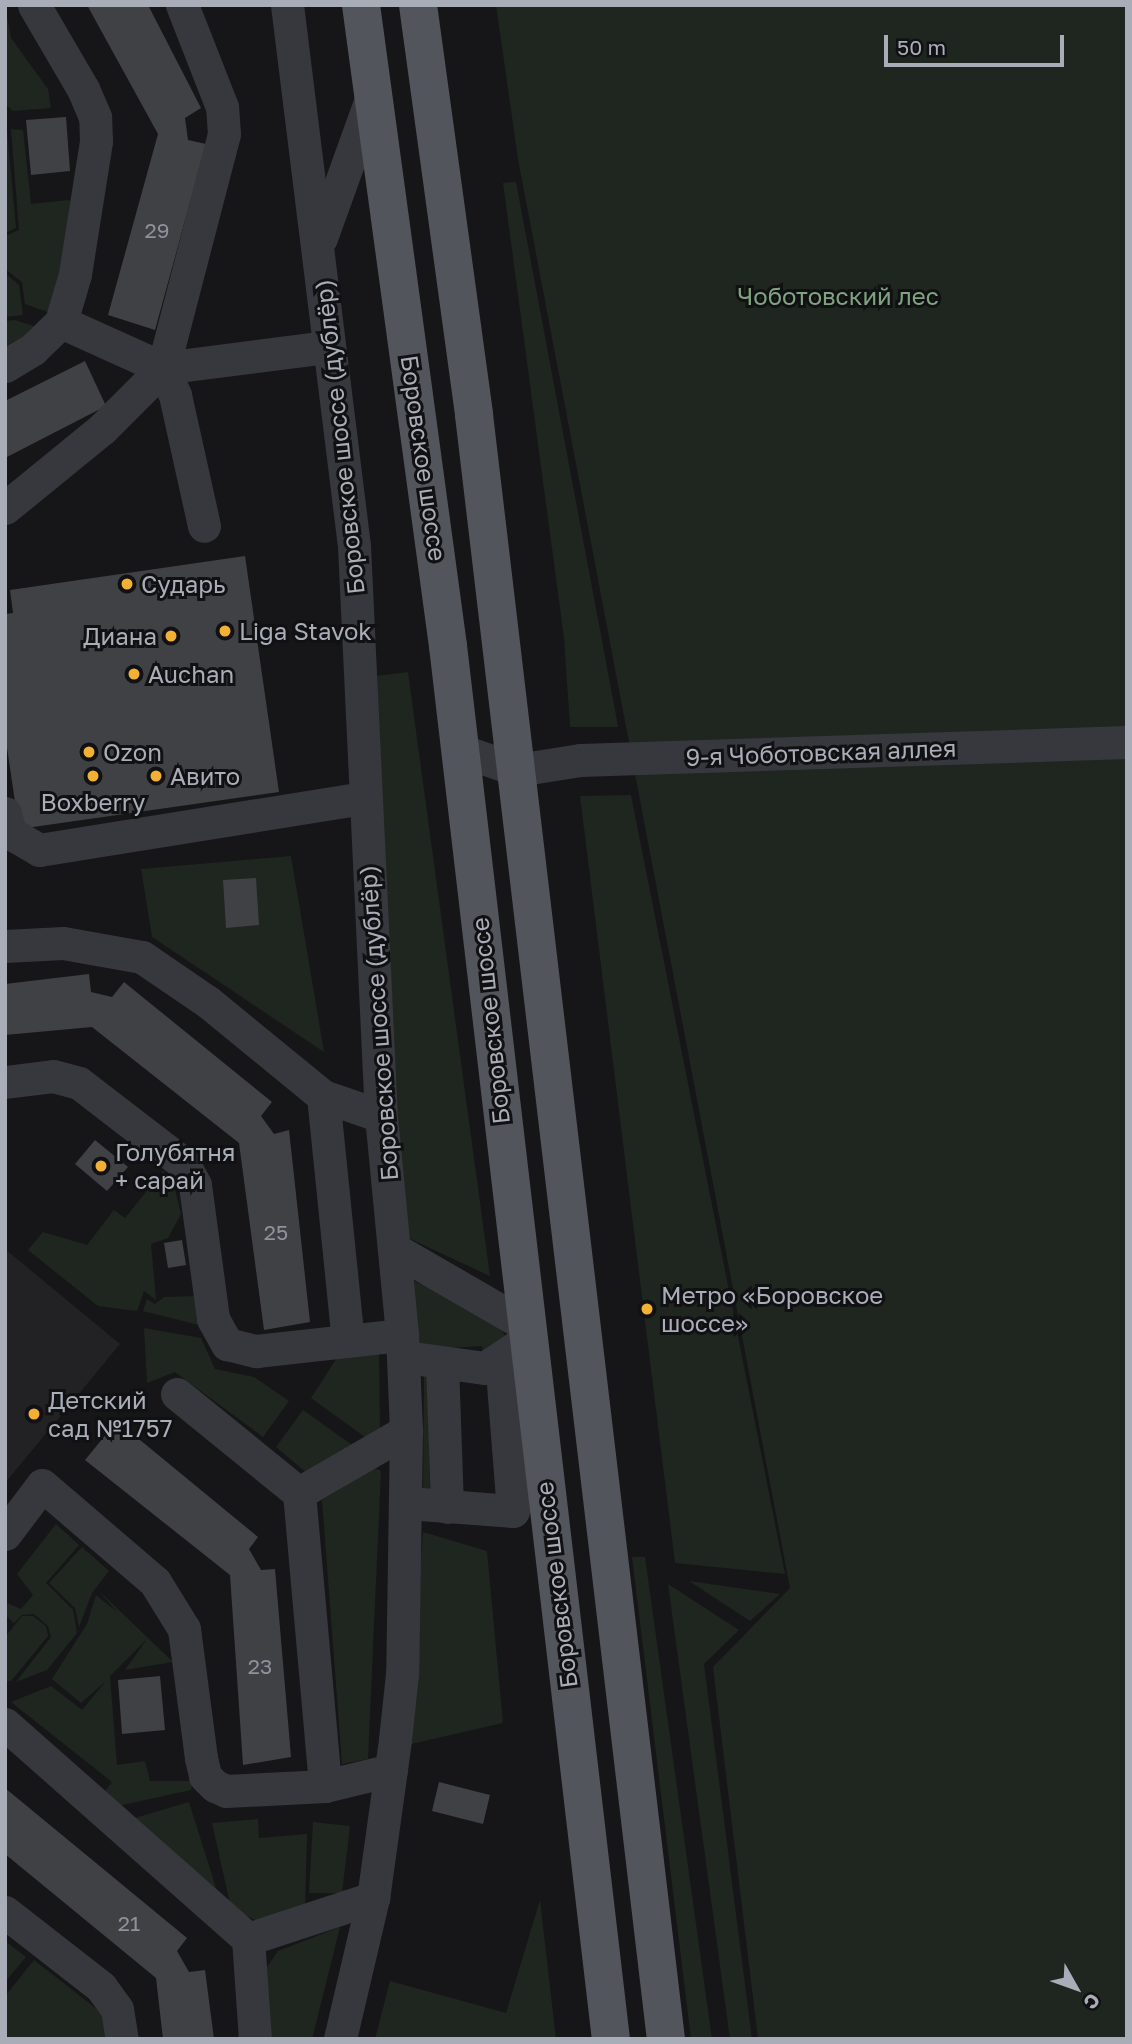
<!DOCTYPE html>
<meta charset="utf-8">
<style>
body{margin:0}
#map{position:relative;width:1132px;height:2044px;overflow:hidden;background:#161618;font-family:"Golos Text",sans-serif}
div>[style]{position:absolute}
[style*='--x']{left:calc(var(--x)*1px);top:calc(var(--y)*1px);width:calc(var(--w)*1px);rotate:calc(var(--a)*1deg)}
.built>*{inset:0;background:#222225}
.green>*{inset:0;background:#1e261f}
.building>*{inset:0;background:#404145}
.minor>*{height:33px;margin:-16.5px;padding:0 16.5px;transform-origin:16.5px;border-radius:16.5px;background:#37383d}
.major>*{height:38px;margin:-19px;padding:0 19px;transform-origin:19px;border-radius:19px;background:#53555c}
.dots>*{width:19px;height:19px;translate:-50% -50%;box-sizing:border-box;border:4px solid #111113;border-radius:50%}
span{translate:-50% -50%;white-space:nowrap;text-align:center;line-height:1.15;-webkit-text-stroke:6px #111113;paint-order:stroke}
.number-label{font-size:21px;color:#8e929b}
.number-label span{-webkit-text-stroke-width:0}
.park-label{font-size:24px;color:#7fa381}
.street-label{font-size:24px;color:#a8adb8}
.poi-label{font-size:24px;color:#a8adb8}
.left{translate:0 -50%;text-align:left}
.right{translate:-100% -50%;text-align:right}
.frame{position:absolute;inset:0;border:7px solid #a8adb8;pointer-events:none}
.north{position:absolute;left:1041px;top:1953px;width:70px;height:70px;-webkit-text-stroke:5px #111113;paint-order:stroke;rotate:130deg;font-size:19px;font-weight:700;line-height:28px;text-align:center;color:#a8adb8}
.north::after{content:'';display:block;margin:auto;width:24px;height:32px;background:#a8adb8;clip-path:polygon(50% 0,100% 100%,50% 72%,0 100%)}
.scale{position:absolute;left:884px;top:35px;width:180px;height:32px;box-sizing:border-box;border:4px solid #a8adb8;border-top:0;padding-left:9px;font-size:21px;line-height:24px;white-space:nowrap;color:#a8adb8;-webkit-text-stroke:5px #111113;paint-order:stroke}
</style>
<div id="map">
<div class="built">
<i style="clip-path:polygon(5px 1249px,120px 1344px,5px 1483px)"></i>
</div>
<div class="green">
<i style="clip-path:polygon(5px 5px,11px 38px,48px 89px,51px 108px,13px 111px,5px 104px)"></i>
<i style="clip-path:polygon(496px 5px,1127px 5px,1127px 2039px,758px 2039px,713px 1667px,790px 1588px,518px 159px)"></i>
<i style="clip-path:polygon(5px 108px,16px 228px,5px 233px)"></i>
<i style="clip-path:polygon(11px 129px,23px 130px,31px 204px,69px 200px,80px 212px,53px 314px,25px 304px,22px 282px,5px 269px,5px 236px,19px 230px)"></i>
<i style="clip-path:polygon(516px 182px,618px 726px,618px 727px,570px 727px,564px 638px,503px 183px)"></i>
<i style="clip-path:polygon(5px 273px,19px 285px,23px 315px,5px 317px)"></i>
<i style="clip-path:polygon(15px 320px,46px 330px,5px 351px,5px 321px)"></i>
<i style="clip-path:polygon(408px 672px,490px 1276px,404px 1236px,376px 676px)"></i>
<i style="clip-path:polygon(631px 795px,785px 1574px,675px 1563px,580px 796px)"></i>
<i style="clip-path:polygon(291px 856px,324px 1052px,152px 937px,141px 869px)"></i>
<i style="clip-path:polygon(163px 1171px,172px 1178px,181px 1214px,168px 1238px,151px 1244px,156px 1300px,144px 1291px,137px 1311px,98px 1306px,28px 1250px,43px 1232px,87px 1245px,114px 1210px,125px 1218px)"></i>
<i style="clip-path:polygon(411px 1280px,489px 1313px,499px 1323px,505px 1336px,484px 1363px,482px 1346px,414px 1350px)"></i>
<i style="clip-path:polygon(195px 1296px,199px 1325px,143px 1311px,147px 1299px,155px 1304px,164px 1297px)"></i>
<i style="clip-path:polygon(144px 1328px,201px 1338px,215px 1369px,254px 1377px,289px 1401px,263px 1437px,175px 1372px,147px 1383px)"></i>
<i style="clip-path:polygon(379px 1347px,380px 1431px,369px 1440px,311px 1398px,342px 1350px)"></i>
<i style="clip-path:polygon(424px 1368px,429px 1370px,430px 1504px,423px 1501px)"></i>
<i style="clip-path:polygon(303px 1410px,355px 1447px,309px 1475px,276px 1447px)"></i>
<i style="clip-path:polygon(375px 1468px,381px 1471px,368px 1759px,342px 1764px,322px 1500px)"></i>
<i style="clip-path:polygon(56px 1524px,79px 1545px,46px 1583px,73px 1610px,77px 1633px,47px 1670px,16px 1682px,51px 1637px,48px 1626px,34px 1614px,22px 1615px,14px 1623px,5px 1615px,5px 1602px,21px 1609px,33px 1595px,17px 1574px)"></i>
<i style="clip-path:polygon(423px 1532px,487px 1551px,503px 1723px,407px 1745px)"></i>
<i style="clip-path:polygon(82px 1547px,109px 1571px,92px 1593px,79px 1627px,75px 1608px,49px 1583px)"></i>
<i style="clip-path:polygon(632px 1557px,645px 1557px,712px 2039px,691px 2039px)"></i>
<i style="clip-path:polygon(689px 1581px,780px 1594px,750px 1621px)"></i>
<i style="clip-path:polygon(668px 1584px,739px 1630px,704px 1664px,752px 2039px,730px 2039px)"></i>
<i style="clip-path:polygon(99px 1591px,173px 1662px,125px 1670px,147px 1639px,110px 1676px,117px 1765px,145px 1761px,150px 1781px,193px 1781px,191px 1790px,113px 1807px,100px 1798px,112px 1782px,11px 1702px,51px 1686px,82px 1710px,106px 1681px,81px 1703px,52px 1679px,87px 1624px,96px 1595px,117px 1612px)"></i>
<i style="clip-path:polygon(22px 1616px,33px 1616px,46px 1626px,48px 1636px,11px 1681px,5px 1681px,5px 1637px)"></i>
<i style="clip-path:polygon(189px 1802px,216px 1888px,128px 1820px)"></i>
<i style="clip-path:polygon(258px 1819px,259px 1838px,307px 1834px,305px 1909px,261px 1923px,231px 1908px,212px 1823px)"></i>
<i style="clip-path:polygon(313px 1822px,350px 1826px,342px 1893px,309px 1893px)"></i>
<i style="clip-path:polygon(540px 1900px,556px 2039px,375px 2039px,390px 1981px,506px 2013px)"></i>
<i style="clip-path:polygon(340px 1927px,312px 2039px,269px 2039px,265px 1970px,278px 1951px)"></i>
<i style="clip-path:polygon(5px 1941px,26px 1957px,5px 1982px)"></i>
<i style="clip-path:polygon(34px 1960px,107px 2017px,111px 2039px,7px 2039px,5px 1996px)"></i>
</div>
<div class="building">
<i style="clip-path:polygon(87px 5px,148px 5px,201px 108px,185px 118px,188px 140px,206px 144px,155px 330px,108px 315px,158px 134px)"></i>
<i style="clip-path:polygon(66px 117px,70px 171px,31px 175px,26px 120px)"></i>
<i style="clip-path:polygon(85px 361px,106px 406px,5px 458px,5px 401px)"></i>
<i style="clip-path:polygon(245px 556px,279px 792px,19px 829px,5px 734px,5px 614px,13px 613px,10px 590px)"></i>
<i style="clip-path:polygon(256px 878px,259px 925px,226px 928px,223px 880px)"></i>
<i style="clip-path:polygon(89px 974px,91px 992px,112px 997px,124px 982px,272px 1102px,261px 1116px,274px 1134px,289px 1130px,310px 1322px,264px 1330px,239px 1143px,92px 1027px,5px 1035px,5px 984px)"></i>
<i style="clip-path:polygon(95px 1140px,128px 1167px,107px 1191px,75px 1164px)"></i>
<i style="clip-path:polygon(182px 1240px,186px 1265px,168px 1268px,164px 1243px)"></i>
<i style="clip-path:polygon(117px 1421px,258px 1537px,249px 1549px,261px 1570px,275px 1569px,291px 1757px,243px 1765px,230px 1575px,85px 1460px)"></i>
<i style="clip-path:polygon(160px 1676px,165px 1730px,122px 1734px,118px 1680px)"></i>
<i style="clip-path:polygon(439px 1782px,490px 1795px,483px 1824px,432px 1811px)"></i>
<i style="clip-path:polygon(5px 1788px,187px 1938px,177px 1951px,189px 1972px,205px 1970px,214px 2039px,163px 2039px,156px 1978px,5px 1854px)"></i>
</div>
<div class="minor">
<i style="--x:287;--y:5;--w:545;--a:82.94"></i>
<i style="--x:354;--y:546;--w:571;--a:87.29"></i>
<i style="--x:381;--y:1116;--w:220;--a:84.5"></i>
<i style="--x:402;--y:1335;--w:96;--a:87.6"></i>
<i style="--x:406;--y:1431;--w:243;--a:90.9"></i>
<i style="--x:402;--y:1674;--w:66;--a:96.1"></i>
<i style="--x:395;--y:1740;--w:160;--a:97.9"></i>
<i style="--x:373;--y:1898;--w:145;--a:103.2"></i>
<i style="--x:321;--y:238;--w:151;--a:-70.2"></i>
<i style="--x:61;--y:322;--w:112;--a:24.3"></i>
<i style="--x:163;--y:368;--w:166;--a:-7.3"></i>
<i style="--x:5;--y:366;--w:33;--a:-31"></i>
<i style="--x:33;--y:349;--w:39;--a:-44"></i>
<i style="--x:61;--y:322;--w:50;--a:-73.7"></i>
<i style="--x:75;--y:274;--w:135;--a:-81"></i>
<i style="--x:96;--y:141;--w:24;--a:-92"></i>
<i style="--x:95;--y:117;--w:30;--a:-113"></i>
<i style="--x:83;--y:89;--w:97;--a:-120.3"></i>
<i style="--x:163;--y:368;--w:30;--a:66"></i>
<i style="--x:175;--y:395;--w:134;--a:77.5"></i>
<i style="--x:5;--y:508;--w:125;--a:-39.2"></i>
<i style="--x:102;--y:429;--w:86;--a:-45"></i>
<i style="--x:163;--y:368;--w:242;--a:-75.4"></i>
<i style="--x:224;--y:134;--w:27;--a:-94"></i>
<i style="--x:222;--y:107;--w:110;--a:-111.4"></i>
<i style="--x:460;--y:750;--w:60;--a:19.3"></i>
<i style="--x:517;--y:770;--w:64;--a:-9"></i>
<i style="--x:580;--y:760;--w:547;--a:-1.88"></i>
<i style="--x:5;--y:813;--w:21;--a:76"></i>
<i style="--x:10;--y:833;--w:34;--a:30"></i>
<i style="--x:39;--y:850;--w:330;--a:-9.1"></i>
<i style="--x:5;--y:946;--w:58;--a:-3"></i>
<i style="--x:63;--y:943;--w:80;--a:10"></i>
<i style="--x:142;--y:957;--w:80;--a:34.3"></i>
<i style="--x:208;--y:1002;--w:149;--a:39.3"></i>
<i style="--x:323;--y:1096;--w:61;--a:19"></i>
<i style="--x:5;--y:1082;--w:48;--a:-7.1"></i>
<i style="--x:53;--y:1076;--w:27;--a:15"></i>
<i style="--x:79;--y:1083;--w:131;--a:37.6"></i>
<i style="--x:183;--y:1163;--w:25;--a:61"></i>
<i style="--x:195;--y:1185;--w:135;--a:82.3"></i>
<i style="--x:213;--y:1319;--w:29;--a:61"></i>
<i style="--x:227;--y:1344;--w:30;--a:14"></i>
<i style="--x:256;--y:1351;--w:147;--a:-6.3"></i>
<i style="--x:323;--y:1096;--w:246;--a:84.2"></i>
<i style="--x:394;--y:1249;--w:150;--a:30"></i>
<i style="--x:420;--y:1359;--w:66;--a:7.9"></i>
<i style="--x:485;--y:1368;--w:37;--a:-34"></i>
<i style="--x:442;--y:1363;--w:144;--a:88"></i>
<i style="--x:177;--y:1394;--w:157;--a:39.1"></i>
<i style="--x:299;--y:1493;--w:124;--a:-30.1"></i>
<i style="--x:299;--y:1493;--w:294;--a:84.9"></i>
<i style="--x:407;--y:1503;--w:106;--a:4.3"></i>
<i style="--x:513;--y:1511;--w:153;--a:-94.5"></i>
<i style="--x:5;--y:1534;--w:61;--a:-52.9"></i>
<i style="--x:42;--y:1485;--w:149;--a:40.6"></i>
<i style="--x:155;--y:1582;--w:55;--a:58.3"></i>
<i style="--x:184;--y:1629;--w:130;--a:82.5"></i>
<i style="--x:201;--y:1758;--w:18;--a:77"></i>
<i style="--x:205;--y:1776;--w:14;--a:45"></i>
<i style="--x:215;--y:1786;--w:12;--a:24"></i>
<i style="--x:226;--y:1791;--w:99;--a:-2.9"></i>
<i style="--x:325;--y:1786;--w:68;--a:-13.6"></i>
<i style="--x:5;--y:1724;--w:324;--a:41.5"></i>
<i style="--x:248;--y:1939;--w:100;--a:86"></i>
<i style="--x:5;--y:1912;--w:122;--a:38"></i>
<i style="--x:101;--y:1987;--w:27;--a:54"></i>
<i style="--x:117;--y:2009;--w:30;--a:81"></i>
<i style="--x:248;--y:1939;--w:132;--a:-18.2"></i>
</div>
<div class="major">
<i style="--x:361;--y:5;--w:647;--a:82.27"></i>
<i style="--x:448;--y:646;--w:1403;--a:83.33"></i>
<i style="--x:418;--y:5;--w:414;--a:82.2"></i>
<i style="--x:474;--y:415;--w:1635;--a:83.26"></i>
</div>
<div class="dots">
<i style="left:127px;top:584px;background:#f2b134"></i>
<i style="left:225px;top:631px;background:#f2b134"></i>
<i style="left:171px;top:636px;background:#f2b134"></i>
<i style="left:134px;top:674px;background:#f2b134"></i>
<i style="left:89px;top:752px;background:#f2b134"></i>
<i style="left:93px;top:776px;background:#f2b134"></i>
<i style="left:156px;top:776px;background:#f2b134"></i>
<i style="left:101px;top:1166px;background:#f2b134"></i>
<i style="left:647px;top:1309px;background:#f2b134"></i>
<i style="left:34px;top:1414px;background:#f2b134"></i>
</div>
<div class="number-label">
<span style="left:157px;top:230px">29</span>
<span style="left:276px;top:1232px">25</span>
<span style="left:260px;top:1666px">23</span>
<span style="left:129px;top:1923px">21</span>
</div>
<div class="park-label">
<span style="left:838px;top:296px">Чоботовский лес</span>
</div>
<div class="street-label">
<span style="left:339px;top:437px;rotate:-96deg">Боровское шоссе (дублёр)</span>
<span style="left:424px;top:458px;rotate:82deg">Боровское шоссе</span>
<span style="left:821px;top:752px;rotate:-2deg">9-я Чоботовская аллея</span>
<span style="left:490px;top:1021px;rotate:-96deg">Боровское шоссе</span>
<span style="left:378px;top:1023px;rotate:-94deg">Боровское шоссе (дублёр)</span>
<span style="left:556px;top:1585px;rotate:-97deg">Боровское шоссе</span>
</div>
<div class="poi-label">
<span class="left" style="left:141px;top:584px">Сударь</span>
<span class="left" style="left:239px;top:631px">Liga Stavok</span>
<span class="right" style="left:157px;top:636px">Диана</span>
<span class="left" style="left:148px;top:674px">Auchan</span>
<span class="left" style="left:103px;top:752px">Ozon</span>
<span class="left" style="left:170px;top:776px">Авито</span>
<span style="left:93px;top:802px">Boxberry</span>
<span class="left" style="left:115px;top:1166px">Голубятня<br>+ сарай</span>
<span class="left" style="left:661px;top:1309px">Метро «Боровское<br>шоссе»</span>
<span class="left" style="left:48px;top:1414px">Детский<br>сад №1757</span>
</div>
<div class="frame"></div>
<div class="north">С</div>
<div class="scale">50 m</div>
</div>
